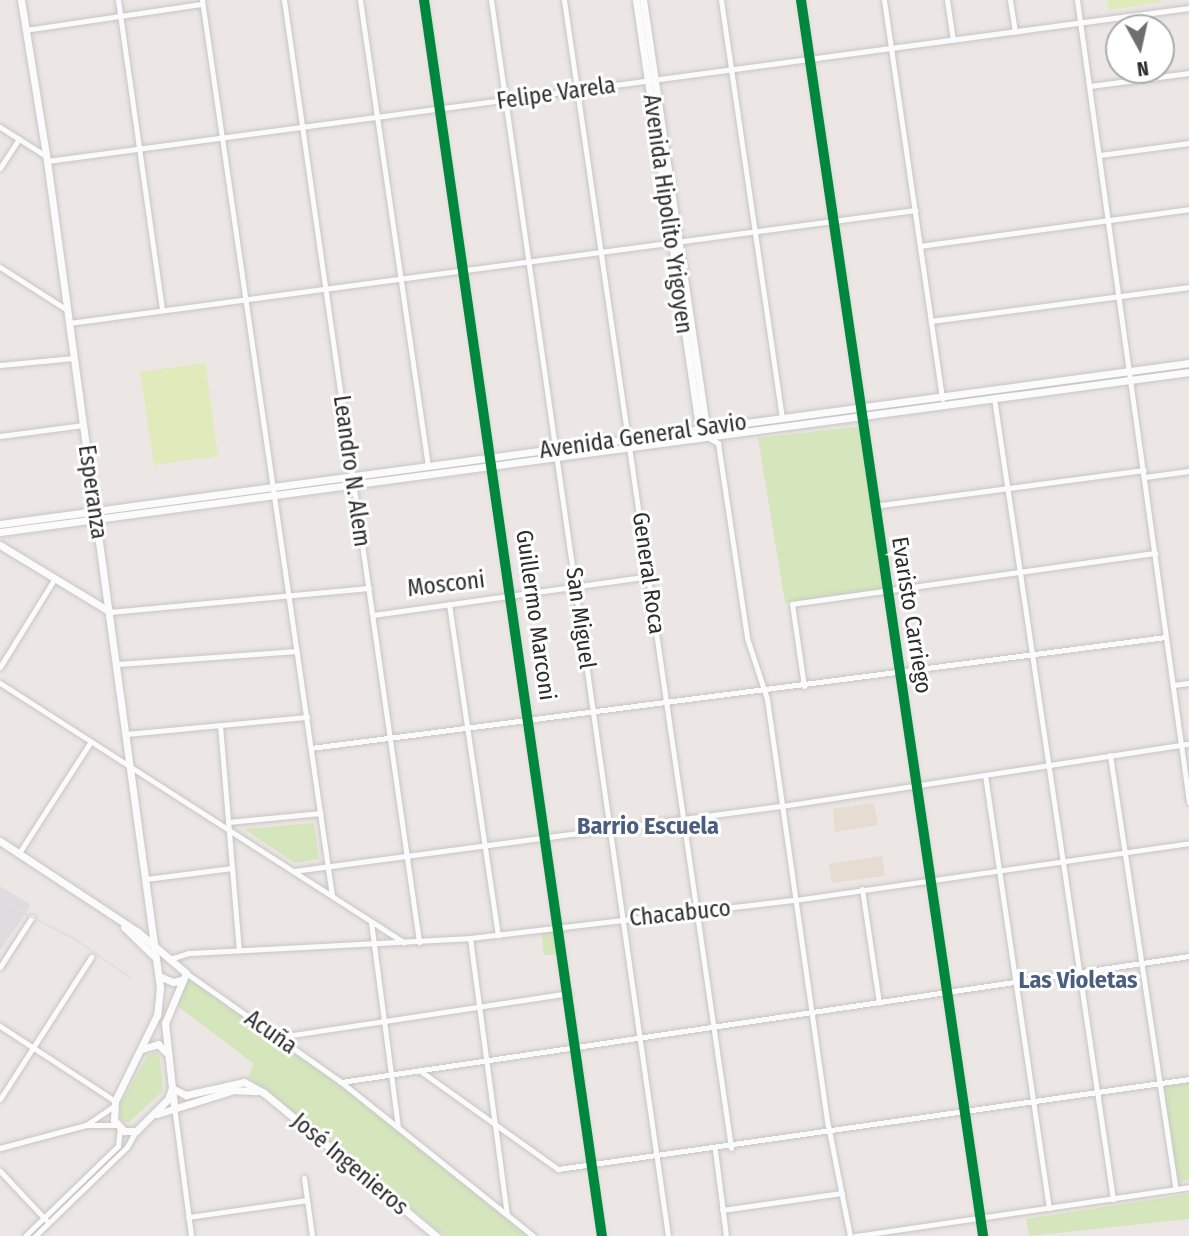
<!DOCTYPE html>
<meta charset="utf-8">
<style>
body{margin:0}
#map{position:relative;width:1189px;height:1236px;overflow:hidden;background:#ece7e4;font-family:"Fira Sans Condensed",sans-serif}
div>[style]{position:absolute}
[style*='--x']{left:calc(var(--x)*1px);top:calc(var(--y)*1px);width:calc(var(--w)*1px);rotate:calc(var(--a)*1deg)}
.industrial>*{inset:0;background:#dfdcdf}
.education>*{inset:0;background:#e6dcd2}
.green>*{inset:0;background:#d5e6bc}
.pitch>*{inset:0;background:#e0eaba}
.roads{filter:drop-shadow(0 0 2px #c7c6c6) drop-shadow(0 0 2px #c7c6c6)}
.street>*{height:5px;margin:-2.5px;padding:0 2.5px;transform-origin:2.5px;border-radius:2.5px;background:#fcfbfb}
.secondary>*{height:7px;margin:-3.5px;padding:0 3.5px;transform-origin:3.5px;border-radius:3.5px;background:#fcfbfb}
.rail>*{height:2px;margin:-1px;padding:0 1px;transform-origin:1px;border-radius:1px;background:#dfdfe1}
.cycleway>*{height:10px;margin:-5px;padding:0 5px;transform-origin:5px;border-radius:5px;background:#00873e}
span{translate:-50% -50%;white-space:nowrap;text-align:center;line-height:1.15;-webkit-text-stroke:6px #fff;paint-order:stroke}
.street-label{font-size:23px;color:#2d2d2d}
.neighbourhood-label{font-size:24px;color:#4c5e80;font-weight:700}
.north{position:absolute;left:1105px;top:14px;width:70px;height:70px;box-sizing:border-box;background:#fff;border:2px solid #ababab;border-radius:50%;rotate:172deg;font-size:19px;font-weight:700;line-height:28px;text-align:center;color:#2d2d2d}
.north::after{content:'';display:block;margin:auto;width:24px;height:32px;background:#706e6d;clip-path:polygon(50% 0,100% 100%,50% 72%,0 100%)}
</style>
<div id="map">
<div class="industrial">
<i style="clip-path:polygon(0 886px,31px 905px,0 951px)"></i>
</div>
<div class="education">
<i style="clip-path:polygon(874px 803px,878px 825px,835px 832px,833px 809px)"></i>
<i style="clip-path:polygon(882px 856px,885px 876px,832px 883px,829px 864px)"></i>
</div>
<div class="green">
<i style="clip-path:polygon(863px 426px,887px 590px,785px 603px,758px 438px)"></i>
<i style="clip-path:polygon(314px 823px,319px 859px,295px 863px,244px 829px)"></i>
<i style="clip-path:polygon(559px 928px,563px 954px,544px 955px,541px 930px)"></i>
<i style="clip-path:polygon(188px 977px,349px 1092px,528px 1236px,445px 1236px,248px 1077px,254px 1064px,175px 1004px)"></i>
<i style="clip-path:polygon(155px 1052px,160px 1057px,163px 1091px,128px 1123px,121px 1120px,119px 1107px,147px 1056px)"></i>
<i style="clip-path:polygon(1189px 1082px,1189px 1180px,1178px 1182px,1162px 1086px)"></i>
<i style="clip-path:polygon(1189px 1194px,1189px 1219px,1029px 1236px,1026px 1219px)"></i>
</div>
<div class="pitch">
<i style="clip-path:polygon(1107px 0,1160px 0,1161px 2px,1109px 10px)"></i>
<i style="clip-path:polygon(205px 363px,218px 456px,154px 465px,140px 372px)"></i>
</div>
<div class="roads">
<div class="street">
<i style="--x:118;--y:0;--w:313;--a:81.9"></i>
<i style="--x:202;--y:0;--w:905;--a:81.74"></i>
<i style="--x:284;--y:0;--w:952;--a:81.84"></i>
<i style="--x:360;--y:0;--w:471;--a:81.7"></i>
<i style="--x:424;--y:0;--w:1249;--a:81.81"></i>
<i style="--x:491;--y:0;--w:1249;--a:81.85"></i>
<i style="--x:564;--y:0;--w:1160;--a:81.72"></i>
<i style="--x:721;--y:0;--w:420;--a:81.7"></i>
<i style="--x:801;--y:0;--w:1249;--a:81.62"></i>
<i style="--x:884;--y:0;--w:403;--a:81.7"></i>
<i style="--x:947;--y:0;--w:40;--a:81.5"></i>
<i style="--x:1010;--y:0;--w:32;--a:81"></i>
<i style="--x:1077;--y:0;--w:810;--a:82.05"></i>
<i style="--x:25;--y:30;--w:179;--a:-8.4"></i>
<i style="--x:1090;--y:86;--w:100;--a:-7.5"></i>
<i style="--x:0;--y:127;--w:54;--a:32.2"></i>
<i style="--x:1100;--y:155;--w:90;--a:-7.7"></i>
<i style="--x:47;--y:161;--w:1152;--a:-7.63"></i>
<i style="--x:0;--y:168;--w:35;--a:-57"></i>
<i style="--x:920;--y:246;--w:272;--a:-7.8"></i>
<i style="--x:0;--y:267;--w:80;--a:32.7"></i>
<i style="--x:931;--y:321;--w:260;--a:-7.5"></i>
<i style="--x:69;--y:323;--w:854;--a:-7.61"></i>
<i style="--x:0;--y:365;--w:74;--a:-5.4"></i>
<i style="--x:994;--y:398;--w:810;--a:81.55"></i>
<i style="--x:0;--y:436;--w:84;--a:-7.5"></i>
<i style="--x:707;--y:437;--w:13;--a:29"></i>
<i style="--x:718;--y:443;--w:197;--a:81.5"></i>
<i style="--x:747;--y:638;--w:64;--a:71.8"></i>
<i style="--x:767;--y:699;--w:430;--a:81.9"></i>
<i style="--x:828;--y:1125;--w:113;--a:78.8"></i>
<i style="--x:1145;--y:477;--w:44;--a:-7.8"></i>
<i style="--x:874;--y:506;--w:272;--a:-7.6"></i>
<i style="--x:449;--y:604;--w:335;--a:81.6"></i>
<i style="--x:110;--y:612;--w:260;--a:-5.3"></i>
<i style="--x:373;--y:615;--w:280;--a:-8"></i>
<i style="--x:118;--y:664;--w:179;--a:-4.2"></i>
<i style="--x:0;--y:667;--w:105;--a:-58.3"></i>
<i style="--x:0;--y:683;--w:480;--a:32.7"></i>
<i style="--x:1173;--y:685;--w:16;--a:-7"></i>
<i style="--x:804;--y:686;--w:83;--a:-98.3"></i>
<i style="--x:792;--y:604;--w:367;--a:-8"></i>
<i style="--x:220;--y:725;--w:226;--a:85.2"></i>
<i style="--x:126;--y:734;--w:182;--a:-5.4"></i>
<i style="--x:311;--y:748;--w:862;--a:-7.4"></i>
<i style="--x:1110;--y:755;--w:439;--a:81.4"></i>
<i style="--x:985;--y:775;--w:438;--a:81.6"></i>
<i style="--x:228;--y:822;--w:93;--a:-5.5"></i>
<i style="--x:19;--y:853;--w:131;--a:-57.2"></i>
<i style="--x:294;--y:871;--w:492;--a:-7.6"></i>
<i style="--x:782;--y:806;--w:412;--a:-8.7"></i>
<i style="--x:146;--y:879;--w:87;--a:-7.3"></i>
<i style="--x:862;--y:889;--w:115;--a:81.5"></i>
<i style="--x:371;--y:922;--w:207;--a:82.5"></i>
<i style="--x:470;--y:938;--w:278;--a:82.4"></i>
<i style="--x:170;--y:959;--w:19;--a:-18"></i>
<i style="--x:188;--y:953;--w:282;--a:-3"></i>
<i style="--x:470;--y:938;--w:327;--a:-6.7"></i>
<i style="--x:795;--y:900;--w:398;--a:-8.2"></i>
<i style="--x:0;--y:967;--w:59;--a:-57.4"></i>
<i style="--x:186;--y:973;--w:189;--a:35.1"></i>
<i style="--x:341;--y:1082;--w:246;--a:38.7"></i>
<i style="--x:0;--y:1026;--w:137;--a:33.1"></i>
<i style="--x:279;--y:1037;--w:293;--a:-8.6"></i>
<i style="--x:419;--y:1070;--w:171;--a:35.5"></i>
<i style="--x:558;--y:1169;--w:637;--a:-8.12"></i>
<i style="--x:341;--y:1082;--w:857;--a:-8.45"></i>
<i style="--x:0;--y:1099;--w:169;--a:-57.3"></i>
<i style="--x:114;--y:1106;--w:34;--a:146"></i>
<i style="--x:86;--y:1125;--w:30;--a:0"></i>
<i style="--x:174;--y:1106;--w:131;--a:82.5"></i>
<i style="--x:0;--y:1148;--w:89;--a:-15"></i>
<i style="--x:715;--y:1150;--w:87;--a:82.7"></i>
<i style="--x:0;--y:1171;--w:67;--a:46.8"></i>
<i style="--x:304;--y:1178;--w:59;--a:82.1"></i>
<i style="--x:722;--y:1210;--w:121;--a:-8.1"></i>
<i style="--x:188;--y:1217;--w:120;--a:-8.1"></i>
<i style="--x:25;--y:1236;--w:129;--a:-44.1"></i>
<i style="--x:118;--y:1146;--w:18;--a:-84"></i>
<i style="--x:35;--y:1236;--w:128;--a:-44.1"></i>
<i style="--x:127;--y:1147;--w:18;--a:-61"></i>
<i style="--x:855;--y:1236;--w:338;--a:-8.3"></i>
</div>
<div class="secondary">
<i style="--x:21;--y:0;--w:163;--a:80.8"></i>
<i style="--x:47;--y:161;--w:835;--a:82.22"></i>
<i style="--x:160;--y:988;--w:27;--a:96"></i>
<i style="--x:157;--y:1015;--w:96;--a:116"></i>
<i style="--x:115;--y:1101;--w:19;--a:93"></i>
<i style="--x:114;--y:1120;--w:15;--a:48"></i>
<i style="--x:124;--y:1131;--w:12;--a:0"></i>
<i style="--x:136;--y:1131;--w:45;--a:-45"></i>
<i style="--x:168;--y:1099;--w:12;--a:-70"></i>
<i style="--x:172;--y:1088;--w:16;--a:27"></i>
<i style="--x:186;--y:1095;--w:59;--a:-12.6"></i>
<i style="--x:244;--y:1082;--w:23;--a:29"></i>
<i style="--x:264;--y:1093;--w:224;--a:39.7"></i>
<i style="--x:636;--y:0;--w:433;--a:81.6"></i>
<i style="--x:643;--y:0;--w:437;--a:81.6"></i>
<i style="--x:0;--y:524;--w:1200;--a:-7.71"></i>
<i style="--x:0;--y:532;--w:1200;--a:-7.66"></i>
<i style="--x:0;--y:545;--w:129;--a:31.3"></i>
<i style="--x:0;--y:841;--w:165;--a:33.4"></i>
<i style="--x:138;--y:932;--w:63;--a:40.5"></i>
<i style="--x:186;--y:973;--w:54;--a:112.8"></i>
<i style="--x:165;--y:1023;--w:83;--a:83.8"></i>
<i style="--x:124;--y:927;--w:43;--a:44.1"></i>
<i style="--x:159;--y:976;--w:15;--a:23"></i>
<i style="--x:173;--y:982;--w:9;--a:-13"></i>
<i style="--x:142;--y:1049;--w:17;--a:-17"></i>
<i style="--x:158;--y:1044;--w:13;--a:45"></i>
<i style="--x:157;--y:1114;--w:81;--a:-17.3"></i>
<i style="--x:234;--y:1090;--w:22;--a:3"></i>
</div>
</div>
<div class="rail">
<i style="--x:0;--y:901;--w:82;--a:26.9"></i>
<i style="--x:73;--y:938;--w:70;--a:34.6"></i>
</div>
<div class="cycleway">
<i style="--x:424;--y:0;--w:1249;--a:81.81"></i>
<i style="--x:801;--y:0;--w:1249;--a:81.62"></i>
</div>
<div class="street-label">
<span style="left:556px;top:93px;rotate:-8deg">Felipe Varela</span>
<span style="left:668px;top:214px;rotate:82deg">Avenida Hipolito Yrigoyen</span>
<span style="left:643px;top:436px;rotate:-8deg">Avenida General Savio</span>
<span style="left:352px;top:471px;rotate:82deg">Leandro N. Alem</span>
<span style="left:93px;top:492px;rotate:82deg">Esperanza</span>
<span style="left:649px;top:573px;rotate:82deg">General Roca</span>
<span style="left:446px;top:584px;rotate:-7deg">Mosconi</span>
<span style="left:536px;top:615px;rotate:82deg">Guillermo Marconi</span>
<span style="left:912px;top:615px;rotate:81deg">Evaristo Carriego</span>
<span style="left:581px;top:618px;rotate:82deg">San Miguel</span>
<span style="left:680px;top:913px;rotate:-6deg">Chacabuco</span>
<span style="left:271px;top:1032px;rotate:35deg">Acuña</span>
<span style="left:350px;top:1164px;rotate:40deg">José Ingenieros</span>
</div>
<div class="neighbourhood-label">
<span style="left:648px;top:827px">Barrio Escuela</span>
<span style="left:1078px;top:981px">Las Violetas</span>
</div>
<div class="north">N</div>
</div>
